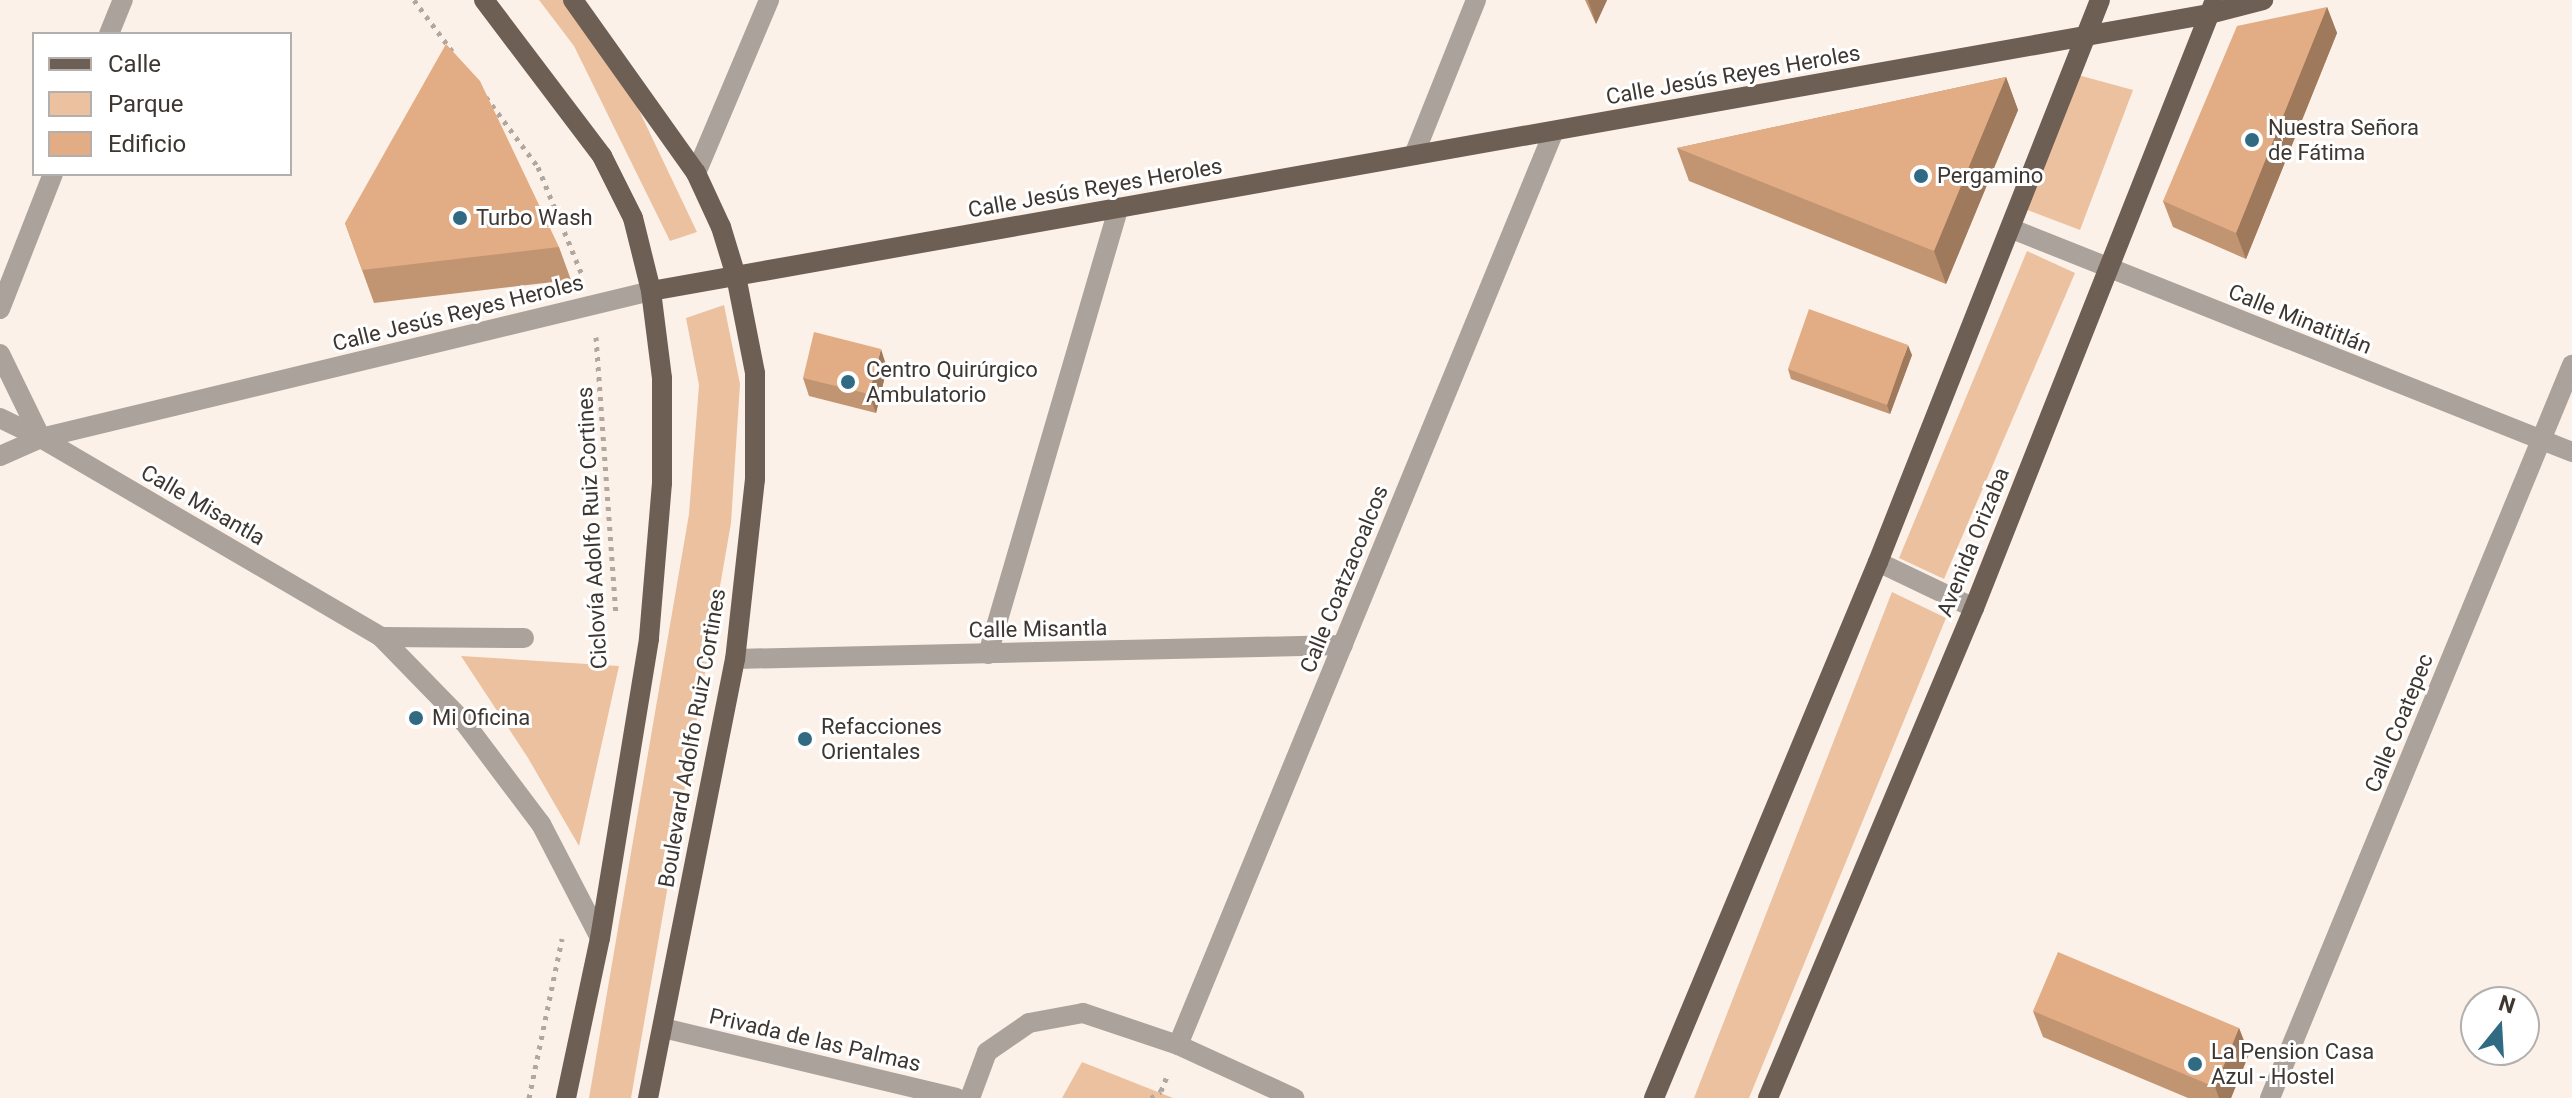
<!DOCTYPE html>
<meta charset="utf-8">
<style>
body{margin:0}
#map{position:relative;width:2572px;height:1098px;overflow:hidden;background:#fcf1e8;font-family:Roboto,sans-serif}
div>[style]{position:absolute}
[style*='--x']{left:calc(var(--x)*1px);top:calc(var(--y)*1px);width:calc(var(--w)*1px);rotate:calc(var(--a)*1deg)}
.green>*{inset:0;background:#ecc1a0}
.path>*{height:5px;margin-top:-2.5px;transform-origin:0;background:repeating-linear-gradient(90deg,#b0a79f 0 4px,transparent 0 10px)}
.minor>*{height:20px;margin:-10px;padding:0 10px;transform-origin:10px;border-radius:10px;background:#aaa29b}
.major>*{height:20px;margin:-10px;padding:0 10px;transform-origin:10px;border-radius:10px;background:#6d5f54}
.wall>*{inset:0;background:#c29572}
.shaded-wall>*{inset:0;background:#9e795c}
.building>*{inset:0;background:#e2ad84}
.dots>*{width:22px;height:22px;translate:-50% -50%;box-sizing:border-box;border:4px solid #fff;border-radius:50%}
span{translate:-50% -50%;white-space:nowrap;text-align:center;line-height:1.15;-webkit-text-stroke:6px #fff;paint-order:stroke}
.street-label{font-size:22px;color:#3e3731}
.poi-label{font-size:22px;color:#3e3731}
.left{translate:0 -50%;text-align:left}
.legend{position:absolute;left:32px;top:32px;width:260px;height:144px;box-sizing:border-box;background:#fff;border:2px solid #b2afad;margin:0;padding:10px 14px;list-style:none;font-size:24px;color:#3e3731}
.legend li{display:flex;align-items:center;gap:16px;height:40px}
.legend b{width:40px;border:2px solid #b2afad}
.north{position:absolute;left:2460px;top:986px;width:80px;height:80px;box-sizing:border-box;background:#fff;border:2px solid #b2afad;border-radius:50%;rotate:18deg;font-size:22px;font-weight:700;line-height:32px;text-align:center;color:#3e3731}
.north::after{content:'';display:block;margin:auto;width:28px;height:36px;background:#306a83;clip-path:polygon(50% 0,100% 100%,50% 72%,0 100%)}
</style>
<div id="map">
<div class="green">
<i style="clip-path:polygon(539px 0,580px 0,597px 22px,697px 232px,670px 241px,574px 46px)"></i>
<i style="clip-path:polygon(2078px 75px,2133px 90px,2080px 230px,2025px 209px)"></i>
<i style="clip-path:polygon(2027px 251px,2075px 273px,1944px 579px,1899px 558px)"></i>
<i style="clip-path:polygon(724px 305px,740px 384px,731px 523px,631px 1098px,589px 1098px,689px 514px,699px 385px,686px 318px)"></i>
<i style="clip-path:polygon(1892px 592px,1946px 618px,1749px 1098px,1694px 1098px)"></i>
<i style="clip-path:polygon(461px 656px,619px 666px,579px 846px,528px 758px)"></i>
<i style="clip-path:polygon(1082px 1062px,1173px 1098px,1062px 1098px)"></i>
</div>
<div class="path">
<i style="--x:414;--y:0;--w:64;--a:53.3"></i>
<i style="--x:486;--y:97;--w:87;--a:53.4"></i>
<i style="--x:538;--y:167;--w:119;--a:67.8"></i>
<i style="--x:596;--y:337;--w:278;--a:85.9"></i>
<i style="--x:529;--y:1098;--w:163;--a:-78.3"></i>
<i style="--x:1151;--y:1098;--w:12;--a:-35"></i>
<i style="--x:1161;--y:1091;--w:18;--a:-68"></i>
</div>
<div class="minor">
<i style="--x:109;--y:34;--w:37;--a:-68"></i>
<i style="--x:1414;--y:155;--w:167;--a:-68.2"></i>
<i style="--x:696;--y:173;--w:188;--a:-67.1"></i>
<i style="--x:2012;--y:229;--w:603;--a:21.71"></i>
<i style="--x:0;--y:309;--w:145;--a:-68.6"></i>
<i style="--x:0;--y:354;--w:93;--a:64"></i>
<i style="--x:0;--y:418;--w:46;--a:26"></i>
<i style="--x:41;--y:438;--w:394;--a:30.3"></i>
<i style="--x:381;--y:637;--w:119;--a:45.7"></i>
<i style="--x:464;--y:722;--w:128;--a:53"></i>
<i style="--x:541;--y:824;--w:128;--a:62.6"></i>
<i style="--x:0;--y:456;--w:45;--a:-23.7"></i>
<i style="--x:41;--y:438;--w:627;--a:-13.55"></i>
<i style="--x:1878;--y:562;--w:106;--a:25.6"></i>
<i style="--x:381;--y:637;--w:143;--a:0.4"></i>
<i style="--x:988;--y:654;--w:465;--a:-73.7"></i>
<i style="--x:735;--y:659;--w:608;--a:-1.32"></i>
<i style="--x:663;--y:1028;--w:301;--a:13.4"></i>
<i style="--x:1178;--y:1045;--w:988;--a:-67.64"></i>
<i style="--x:970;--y:1098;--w:49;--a:-69.7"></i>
<i style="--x:987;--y:1052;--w:51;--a:-34.6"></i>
<i style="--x:1029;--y:1023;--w:55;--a:-10.5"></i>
<i style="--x:1083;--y:1013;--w:100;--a:18.6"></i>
<i style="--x:1178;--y:1045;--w:128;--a:24.6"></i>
<i style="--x:2270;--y:1098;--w:793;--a:-67.61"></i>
</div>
<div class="major">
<i style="--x:484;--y:0;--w:196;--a:52.9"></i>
<i style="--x:602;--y:156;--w:69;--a:63.4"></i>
<i style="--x:633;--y:218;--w:75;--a:76.1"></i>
<i style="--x:651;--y:291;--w:88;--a:82.8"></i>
<i style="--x:662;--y:378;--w:105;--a:90"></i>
<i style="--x:662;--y:483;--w:157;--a:94.8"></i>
<i style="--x:649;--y:639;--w:303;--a:99.3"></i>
<i style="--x:600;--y:938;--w:164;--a:102"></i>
<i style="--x:573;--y:0;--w:212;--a:54.6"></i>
<i style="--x:696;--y:173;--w:60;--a:65.2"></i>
<i style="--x:721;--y:227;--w:51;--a:73"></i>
<i style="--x:736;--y:276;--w:99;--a:78.9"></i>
<i style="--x:755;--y:373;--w:106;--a:90"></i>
<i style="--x:755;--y:479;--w:181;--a:96.3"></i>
<i style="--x:735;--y:659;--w:448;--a:101.2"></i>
<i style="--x:651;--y:291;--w:1582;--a:-10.08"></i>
<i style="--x:2209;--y:14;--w:56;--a:-14.5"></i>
<i style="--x:1654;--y:1098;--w:581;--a:-67.32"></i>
<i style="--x:1878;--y:562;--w:604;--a:-68.45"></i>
<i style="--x:1768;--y:1098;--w:532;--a:-67.2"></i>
<i style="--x:1974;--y:608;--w:649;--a:-68.38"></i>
</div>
<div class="wall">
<i style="clip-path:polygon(1585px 0,1607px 0,1596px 24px)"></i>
<i style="clip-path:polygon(2327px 7px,2337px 33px,2246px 259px,2173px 227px,2163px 201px)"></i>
<i style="clip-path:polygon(2006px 77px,2018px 110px,1946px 284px,1689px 181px,1677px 148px)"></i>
<i style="clip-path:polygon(345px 223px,559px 247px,571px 280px,374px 303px)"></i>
<i style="clip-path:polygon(1912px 355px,1890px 414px,1791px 379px,1788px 369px)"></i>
<i style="clip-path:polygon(887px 368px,876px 413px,809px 396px,803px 378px)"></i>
<i style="clip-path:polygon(2033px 1011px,2239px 1028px,2249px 1054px,2231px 1098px,2188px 1098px,2043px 1037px)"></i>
</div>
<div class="shaded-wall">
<i style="clip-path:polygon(1588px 0,1607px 0,1596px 24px)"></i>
<i style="clip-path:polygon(2327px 7px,2337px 33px,2246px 259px,2236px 233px)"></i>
<i style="clip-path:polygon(2006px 77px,2018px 110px,1946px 284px,1934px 251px)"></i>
<i style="clip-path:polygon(1908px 345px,1912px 355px,1890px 414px,1887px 405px)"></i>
<i style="clip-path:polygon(881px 349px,887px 368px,876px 413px,869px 394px)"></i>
<i style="clip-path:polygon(2239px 1028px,2249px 1054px,2231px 1098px,2219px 1098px,2215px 1087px)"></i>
</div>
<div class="building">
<i style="clip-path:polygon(2327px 7px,2236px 233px,2163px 201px,2237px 26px)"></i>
<i style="clip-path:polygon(446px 44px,480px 81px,559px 247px,362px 270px,345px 223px)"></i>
<i style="clip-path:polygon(2006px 77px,1934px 251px,1677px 148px)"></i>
<i style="clip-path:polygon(1809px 309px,1908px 345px,1887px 405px,1788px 369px)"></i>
<i style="clip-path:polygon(814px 332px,881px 349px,869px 394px,803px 378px)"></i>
<i style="clip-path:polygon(2058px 952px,2239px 1028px,2215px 1087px,2033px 1011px)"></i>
</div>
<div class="dots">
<i style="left:2252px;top:140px;background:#306a83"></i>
<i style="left:1921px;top:176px;background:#306a83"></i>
<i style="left:460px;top:218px;background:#306a83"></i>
<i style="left:848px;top:382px;background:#306a83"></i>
<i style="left:416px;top:718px;background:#306a83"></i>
<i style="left:805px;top:739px;background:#306a83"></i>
<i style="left:2195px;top:1064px;background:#306a83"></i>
</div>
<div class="street-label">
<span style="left:1733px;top:75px;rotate:-10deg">Calle Jesús Reyes Heroles</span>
<span style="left:1095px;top:188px;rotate:-10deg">Calle Jesús Reyes Heroles</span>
<span style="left:458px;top:313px;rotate:-14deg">Calle Jesús Reyes Heroles</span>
<span style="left:2300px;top:319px;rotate:22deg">Calle Minatitlán</span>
<span style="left:203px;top:505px;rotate:30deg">Calle Misantla</span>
<span style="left:592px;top:528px;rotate:-93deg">Ciclovía Adolfo Ruiz Cortines</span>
<span style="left:1973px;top:542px;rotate:-68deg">Avenida Orizaba</span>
<span style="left:1344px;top:579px;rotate:-68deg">Calle Coatzacoalcos</span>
<span style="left:1038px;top:629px;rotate:-1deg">Calle Misantla</span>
<span style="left:2399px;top:723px;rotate:-68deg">Calle Coatepec</span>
<span style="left:692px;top:738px;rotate:-80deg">Boulevard Adolfo Ruiz Cortines</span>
<span style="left:815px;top:1040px;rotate:13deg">Privada de las Palmas</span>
</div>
<div class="poi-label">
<span class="left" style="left:2268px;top:140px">Nuestra Señora<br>de Fátima</span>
<span class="left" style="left:1937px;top:176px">Pergamino</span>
<span class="left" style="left:476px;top:218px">Turbo Wash</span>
<span class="left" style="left:866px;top:382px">Centro Quirúrgico<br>Ambulatorio</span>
<span class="left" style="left:432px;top:718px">Mi Oficina</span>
<span class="left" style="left:821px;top:739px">Refacciones<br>Orientales</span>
<span class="left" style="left:2211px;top:1064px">La Pension Casa<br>Azul - Hostel</span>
</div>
<ul class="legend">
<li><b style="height:10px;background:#6d5f54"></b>Calle</li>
<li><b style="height:22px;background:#ecc1a0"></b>Parque</li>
<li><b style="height:22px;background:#e2ad84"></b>Edificio</li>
</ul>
<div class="north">N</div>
</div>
